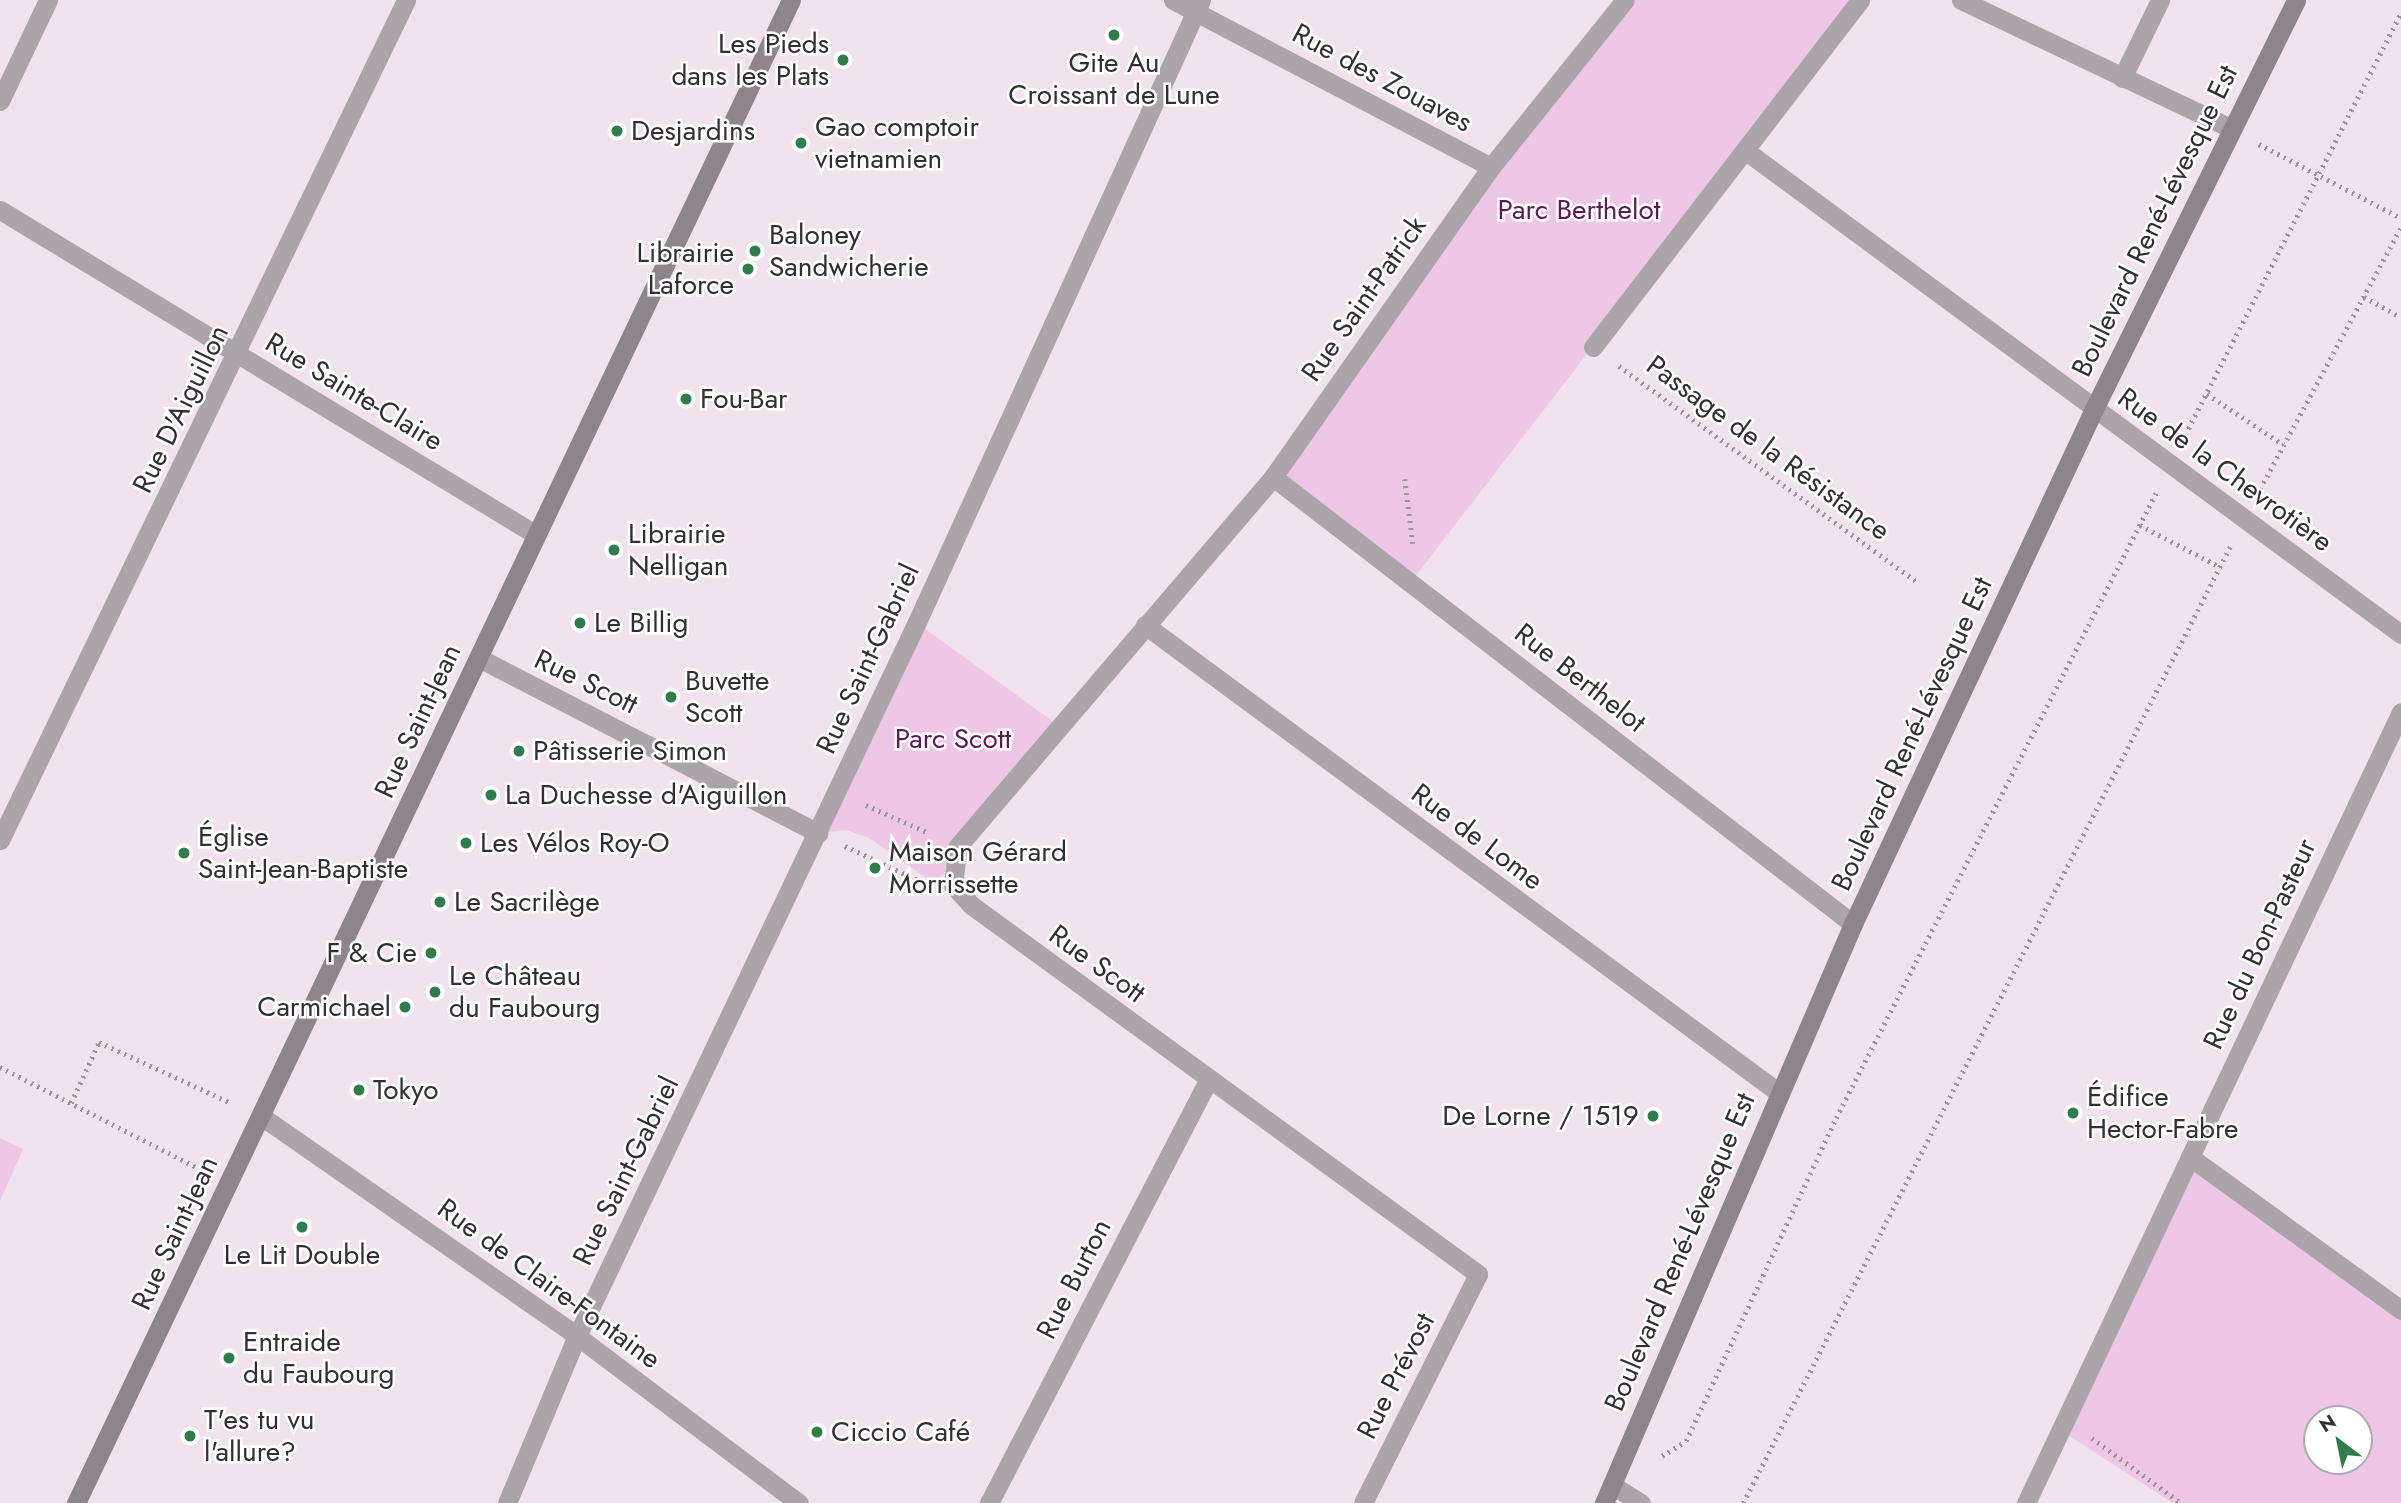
<!DOCTYPE html>
<meta charset="utf-8">
<style>
body{margin:0}
#map{position:relative;width:2401px;height:1503px;overflow:hidden;background:#f1e3ee;font-family:Jost,sans-serif}
div>[style]{position:absolute}
[style*='--x']{left:calc(var(--x)*1px);top:calc(var(--y)*1px);width:calc(var(--w)*1px);rotate:calc(var(--a)*1deg)}
.green>*{inset:0;background:#edc7e5}
.path>*{height:4.5px;margin-top:-2.25px;transform-origin:0;background:repeating-linear-gradient(90deg,#9c929a 0 2px,transparent 0 7px)}
.service>*{height:19px;margin:-9.5px;padding:0 9.5px;transform-origin:9.5px;border-radius:9.5px;background:#aba5aa}
.minor>*{height:19px;margin:-9.5px;padding:0 9.5px;transform-origin:9.5px;border-radius:9.5px;background:#aba5aa}
.tertiary>*{height:19px;margin:-9.5px;padding:0 9.5px;transform-origin:9.5px;border-radius:9.5px;background:#aba5aa}
.secondary>*{height:19px;margin:-9.5px;padding:0 9.5px;transform-origin:9.5px;border-radius:9.5px;background:#8e858c}
.dots>*{width:19px;height:19px;translate:-50% -50%;box-sizing:border-box;border:4px solid #fff;border-radius:50%}
span{translate:-50% -50%;white-space:nowrap;text-align:center;line-height:1.15;-webkit-text-stroke:5px #fff;paint-order:stroke}
.poi-label{font-size:28px;color:#332e32}
.right{translate:-100% -50%;text-align:right}
.left{translate:0 -50%;text-align:left}
.street-label{font-size:28px;color:#332e32}
.park-label{font-size:28px;color:#5c1b54}
.north{position:absolute;left:2303px;top:1405px;width:70px;height:70px;box-sizing:border-box;background:#fff;border:2px solid #adabad;border-radius:50%;rotate:328deg;font-size:19px;font-weight:700;line-height:28px;text-align:center;color:#332e32}
.north::after{content:'';display:block;margin:auto;width:24px;height:32px;background:#2f7d4d;clip-path:polygon(50% 0,100% 100%,50% 72%,0 100%)}
</style>
<div id="map">
<div class="green">
<i style="clip-path:polygon(1625px 0,1860px 0,1411px 582px,1273px 477px)"></i>
<i style="clip-path:polygon(924px 628px,1062px 728px,935px 884px,869px 838px,846px 830px,818px 833px)"></i>
<i style="clip-path:polygon(0 1138px,23px 1149px,0 1201px)"></i>
<i style="clip-path:polygon(evenodd,2190px 1157px,2401px 1310px,2401px 1503px,2173px 1503px,2060px 1430px,2190px 1157px,2317px 1419px,2359px 1419px,2359px 1461px,2317px 1461px,2317px 1419px)"></i>
</div>
<div class="path">
<i style="--x:2259;--y:144;--w:160;--a:27.5"></i>
<i style="--x:2364;--y:297;--w:42;--a:28.4"></i>
<i style="--x:1619;--y:366;--w:370;--a:35.9"></i>
<i style="--x:2207;--y:394;--w:92;--a:33.5"></i>
<i style="--x:2185;--y:435;--w:475;--a:-62.9"></i>
<i style="--x:1405;--y:479;--w:65;--a:83"></i>
<i style="--x:2260;--y:489;--w:298;--a:-61.7"></i>
<i style="--x:2140;--y:525;--w:90;--a:27.7"></i>
<i style="--x:866;--y:805;--w:69;--a:24"></i>
<i style="--x:845;--y:846;--w:85;--a:25.1"></i>
<i style="--x:0;--y:1067;--w:225;--a:27"></i>
<i style="--x:71;--y:1103;--w:67;--a:-65.3"></i>
<i style="--x:99;--y:1042;--w:145;--a:24.8"></i>
<i style="--x:2092;--y:1438;--w:110;--a:36.1"></i>
<i style="--x:1662;--y:1456;--w:28;--a:-32"></i>
<i style="--x:1686;--y:1441;--w:356;--a:-65.1"></i>
<i style="--x:1836;--y:1118;--w:702;--a:-62.89"></i>
<i style="--x:1743;--y:1503;--w:1073;--a:-63.01"></i>
</div>
<div class="service">
<i style="--x:2190;--y:1157;--w:261;--a:35.9"></i>
</div>
<div class="minor">
<i style="--x:1173;--y:0;--w:359;--a:27.7"></i>
<i style="--x:1961;--y:0;--w:298;--a:25.4"></i>
<i style="--x:2122;--y:78;--w:87;--a:-64"></i>
<i style="--x:0;--y:101;--w:112;--a:-64.6"></i>
<i style="--x:1746;--y:151;--w:814;--a:36.41"></i>
<i style="--x:0;--y:210;--w:625;--a:31.2"></i>
<i style="--x:1593;--y:347;--w:438;--a:-52.4"></i>
<i style="--x:1273;--y:477;--w:732;--a:37.62"></i>
<i style="--x:1145;--y:625;--w:787;--a:36.42"></i>
<i style="--x:479;--y:658;--w:382;--a:27.3"></i>
<i style="--x:261;--y:1116;--w:385;--a:34.8"></i>
<i style="--x:577;--y:1336;--w:278;--a:37"></i>
<i style="--x:1612;--y:1485;--w:34;--a:32"></i>
<i style="--x:507;--y:1503;--w:181;--a:-67.3"></i>
<i style="--x:577;--y:1336;--w:791;--a:-64.54"></i>
<i style="--x:917;--y:622;--w:684;--a:-65.46"></i>
<i style="--x:989;--y:1503;--w:475;--a:-62.6"></i>
<i style="--x:1363;--y:1503;--w:256;--a:-63.3"></i>
<i style="--x:1478;--y:1274;--w:627;--a:-143.95"></i>
<i style="--x:971;--y:905;--w:27;--a:-132"></i>
<i style="--x:953;--y:885;--w:39;--a:-83"></i>
<i style="--x:958;--y:846;--w:485;--a:-49.5"></i>
<i style="--x:1273;--y:477;--w:379;--a:-54.9"></i>
<i style="--x:1491;--y:167;--w:214;--a:-51.3"></i>
<i style="--x:2026;--y:1503;--w:875;--a:-64.64"></i>
</div>
<div class="tertiary">
<i style="--x:0;--y:840;--w:933;--a:-64.2"></i>
</div>
<div class="secondary">
<i style="--x:76;--y:1503;--w:1664;--a:-64.56"></i>
<i style="--x:1604;--y:1503;--w:630;--a:-66.73"></i>
<i style="--x:1853;--y:924;--w:569;--a:-64.92"></i>
<i style="--x:2094;--y:409;--w:456;--a:-63.7"></i>
</div>
<div class="dots">
<i style="left:1114px;top:35px;background:#2f7d4d"></i>
<i style="left:843px;top:60px;background:#2f7d4d"></i>
<i style="left:617px;top:131px;background:#2f7d4d"></i>
<i style="left:801px;top:143px;background:#2f7d4d"></i>
<i style="left:755px;top:251px;background:#2f7d4d"></i>
<i style="left:748px;top:269px;background:#2f7d4d"></i>
<i style="left:686px;top:399px;background:#2f7d4d"></i>
<i style="left:614px;top:550px;background:#2f7d4d"></i>
<i style="left:580px;top:623px;background:#2f7d4d"></i>
<i style="left:671px;top:697px;background:#2f7d4d"></i>
<i style="left:519px;top:751px;background:#2f7d4d"></i>
<i style="left:491px;top:795px;background:#2f7d4d"></i>
<i style="left:466px;top:843px;background:#2f7d4d"></i>
<i style="left:184px;top:853px;background:#2f7d4d"></i>
<i style="left:875px;top:868px;background:#2f7d4d"></i>
<i style="left:440px;top:902px;background:#2f7d4d"></i>
<i style="left:431px;top:953px;background:#2f7d4d"></i>
<i style="left:435px;top:992px;background:#2f7d4d"></i>
<i style="left:405px;top:1007px;background:#2f7d4d"></i>
<i style="left:359px;top:1090px;background:#2f7d4d"></i>
<i style="left:2073px;top:1113px;background:#2f7d4d"></i>
<i style="left:1653px;top:1116px;background:#2f7d4d"></i>
<i style="left:302px;top:1227px;background:#2f7d4d"></i>
<i style="left:229px;top:1358px;background:#2f7d4d"></i>
<i style="left:817px;top:1432px;background:#2f7d4d"></i>
<i style="left:190px;top:1436px;background:#2f7d4d"></i>
</div>
<div class="poi-label">
<span class="right" style="left:829px;top:60px">Les Pieds<br>dans les Plats</span>
<span style="left:1114px;top:79px">Gite Au<br>Croissant de Lune</span>
<span class="left" style="left:815px;top:143px">Gao comptoir<br>vietnamien</span>
<span class="left" style="left:631px;top:131px">Desjardins</span>
<span class="left" style="left:769px;top:251px">Baloney<br>Sandwicherie</span>
<span class="right" style="left:734px;top:269px">Librairie<br>Laforce</span>
<span class="left" style="left:700px;top:399px">Fou-Bar</span>
<span class="left" style="left:628px;top:550px">Librairie<br>Nelligan</span>
<span class="left" style="left:594px;top:623px">Le Billig</span>
<span class="left" style="left:685px;top:697px">Buvette<br>Scott</span>
<span class="left" style="left:533px;top:751px">Pâtisserie Simon</span>
<span class="left" style="left:505px;top:795px">La Duchesse d'Aiguillon</span>
<span class="left" style="left:198px;top:853px">Église<br>Saint-Jean-Baptiste</span>
<span class="left" style="left:480px;top:843px">Les Vélos Roy-O</span>
<span class="left" style="left:889px;top:868px">Maison Gérard<br>Morrissette</span>
<span class="left" style="left:454px;top:902px">Le Sacrilège</span>
<span class="right" style="left:417px;top:953px">F &amp; Cie</span>
<span class="left" style="left:449px;top:992px">Le Château<br>du Faubourg</span>
<span class="right" style="left:391px;top:1007px">Carmichael</span>
<span class="left" style="left:373px;top:1090px">Tokyo</span>
<span class="left" style="left:2087px;top:1113px">Édifice<br>Hector-Fabre</span>
<span class="right" style="left:1639px;top:1116px">De Lorne / 1519</span>
<span style="left:302px;top:1255px">Le Lit Double</span>
<span class="left" style="left:243px;top:1358px">Entraide<br>du Faubourg</span>
<span class="left" style="left:204px;top:1436px">T'es tu vu<br>l'allure?</span>
<span class="left" style="left:831px;top:1432px">Ciccio Café</span>
</div>
<div class="street-label">
<span style="left:1382px;top:78px;rotate:28deg">Rue des Zouaves</span>
<span style="left:2155px;top:221px;rotate:-64deg">Boulevard René-Lévesque Est</span>
<span style="left:1364px;top:299px;rotate:-55deg">Rue Saint-Patrick</span>
<span style="left:354px;top:392px;rotate:31deg">Rue Sainte-Claire</span>
<span style="left:181px;top:409px;rotate:-64deg">Rue D'Aiguillon</span>
<span style="left:1768px;top:448px;rotate:36deg">Passage de la Résistance</span>
<span style="left:2225px;top:470px;rotate:36deg">Rue de la Chevrotière</span>
<span style="left:868px;top:659px;rotate:-65deg">Rue Saint-Gabriel</span>
<span style="left:1580px;top:678px;rotate:38deg">Rue Berthelot</span>
<span style="left:586px;top:682px;rotate:26deg">Rue Scott</span>
<span style="left:418px;top:721px;rotate:-65deg">Rue Saint-Jean</span>
<span style="left:1912px;top:734px;rotate:-65deg">Boulevard René-Lévesque Est</span>
<span style="left:1477px;top:837px;rotate:37deg">Rue de Lome</span>
<span style="left:2260px;top:944px;rotate:-65deg">Rue du Bon-Pasteur</span>
<span style="left:1097px;top:964px;rotate:36deg">Rue Scott</span>
<span style="left:626px;top:1171px;rotate:-64deg">Rue Saint-Gabriel</span>
<span style="left:175px;top:1233px;rotate:-65deg">Rue Saint-Jean</span>
<span style="left:1680px;top:1252px;rotate:-67deg">Boulevard René-Lévesque Est</span>
<span style="left:1074px;top:1279px;rotate:-63deg">Rue Burton</span>
<span style="left:549px;top:1284px;rotate:36deg">Rue de Claire-Fontaine</span>
<span style="left:1396px;top:1376px;rotate:-63deg">Rue Prévost</span>
</div>
<div class="park-label">
<span style="left:1579px;top:210px">Parc Berthelot</span>
<span style="left:953px;top:739px">Parc Scott</span>
</div>
<div class="north">N</div>
</div>
